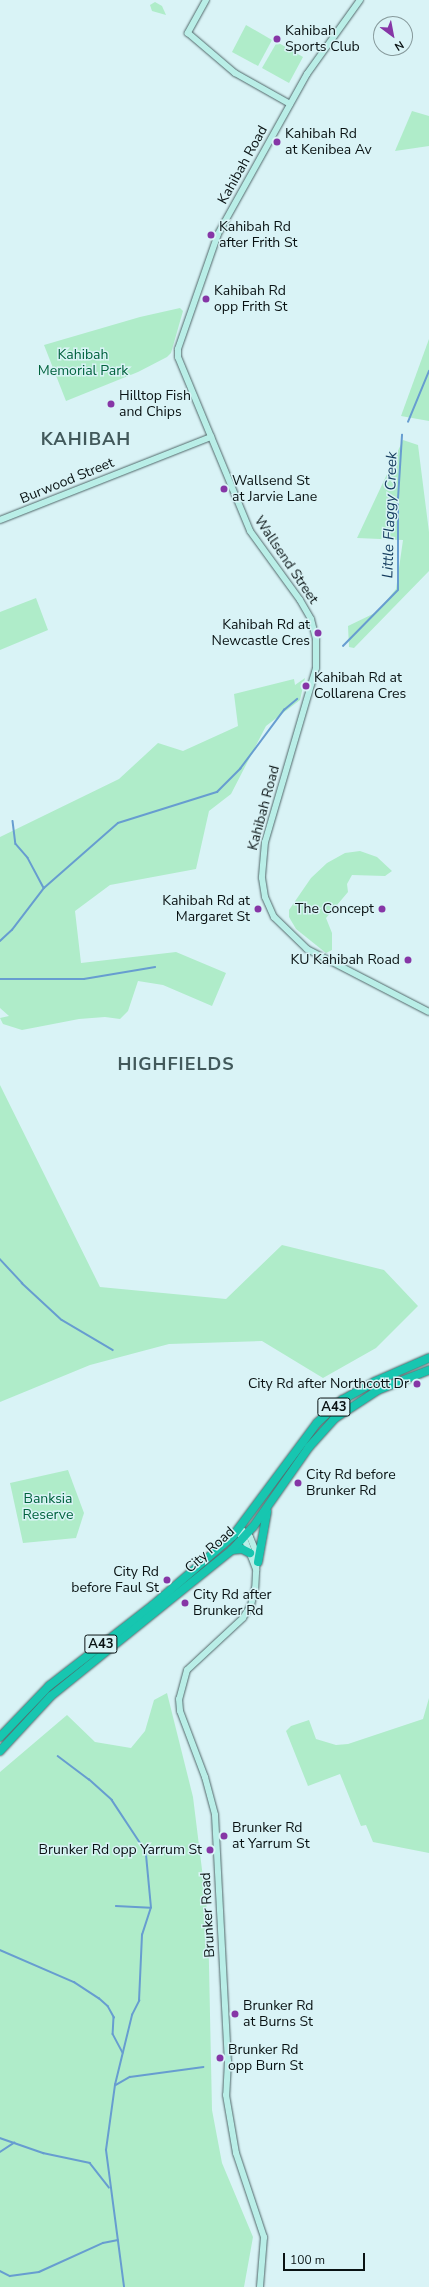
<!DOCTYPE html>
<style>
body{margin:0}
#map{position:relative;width:429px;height:2287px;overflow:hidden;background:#d9f3f6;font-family:"Nunito Sans",sans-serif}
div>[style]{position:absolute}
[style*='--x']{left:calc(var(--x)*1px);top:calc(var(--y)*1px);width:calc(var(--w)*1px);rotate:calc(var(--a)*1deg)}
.green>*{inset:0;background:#afecc9}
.stream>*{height:1.5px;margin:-0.75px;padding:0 0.75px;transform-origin:0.75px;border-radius:0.75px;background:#679dd0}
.roads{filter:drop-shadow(0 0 1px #51686a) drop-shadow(0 0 1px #51686a)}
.secondary>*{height:6px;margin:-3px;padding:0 3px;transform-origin:3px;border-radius:3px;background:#b9eee7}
.highway>*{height:8px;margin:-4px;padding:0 4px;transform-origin:4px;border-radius:4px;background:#17c6b0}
.dots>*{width:11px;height:11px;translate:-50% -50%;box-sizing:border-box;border:2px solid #d9f3f6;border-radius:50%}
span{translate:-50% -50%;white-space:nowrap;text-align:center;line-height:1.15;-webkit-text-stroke:3px #d9f3f6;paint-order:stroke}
.shield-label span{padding:1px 3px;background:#d9f3f6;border:1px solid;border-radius:3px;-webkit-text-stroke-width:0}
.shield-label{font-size:13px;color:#091213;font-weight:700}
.poi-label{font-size:14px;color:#091213}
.left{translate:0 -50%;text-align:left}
.right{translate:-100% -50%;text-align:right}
.street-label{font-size:14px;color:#091213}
.park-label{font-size:14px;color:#01623d}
.water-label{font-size:15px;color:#133b5d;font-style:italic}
.district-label{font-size:18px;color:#42595b;font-weight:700;letter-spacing:1px}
.north{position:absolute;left:373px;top:16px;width:40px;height:40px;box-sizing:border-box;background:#d9f3f6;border:1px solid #86999b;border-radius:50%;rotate:148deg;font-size:11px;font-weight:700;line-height:16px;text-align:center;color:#091213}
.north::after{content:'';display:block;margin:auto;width:14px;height:18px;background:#8636a6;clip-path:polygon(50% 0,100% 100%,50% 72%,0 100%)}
.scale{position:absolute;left:283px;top:2253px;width:82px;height:18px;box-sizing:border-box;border:2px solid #091213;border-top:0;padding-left:5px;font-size:12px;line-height:14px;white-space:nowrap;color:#091213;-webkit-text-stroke:3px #d9f3f6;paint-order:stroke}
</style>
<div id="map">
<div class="green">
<i style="clip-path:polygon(155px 2px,162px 6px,166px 15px,152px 11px,150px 5px)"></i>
<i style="clip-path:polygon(246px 25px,272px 40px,258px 66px,232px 52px)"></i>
<i style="clip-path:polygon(277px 42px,303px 57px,289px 83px,262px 68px)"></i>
<i style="clip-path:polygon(412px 111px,429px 116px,429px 146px,395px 151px)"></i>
<i style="clip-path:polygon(180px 308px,183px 311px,171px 353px,167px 357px,138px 372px,66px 401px,44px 345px,140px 317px)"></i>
<i style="clip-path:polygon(429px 339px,429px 421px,401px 416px)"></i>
<i style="clip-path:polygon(403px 440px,418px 445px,429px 532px,429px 571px,354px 648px,349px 647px,348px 626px,377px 612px,396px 589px,403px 540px,357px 538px)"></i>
<i style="clip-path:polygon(36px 598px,48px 630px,0 650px,0 612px)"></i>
<i style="clip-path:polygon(305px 678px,300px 700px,266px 726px,231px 794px,209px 811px,196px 869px,110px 885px,75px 911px,81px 963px,176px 952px,226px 973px,212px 1006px,163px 985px,138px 981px,128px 1011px,120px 1019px,105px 1017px,79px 1019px,22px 1030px,3px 1024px,0 1018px,9px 1016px,0 1008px,0 837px,119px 779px,158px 743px,183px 751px,238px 726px,234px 694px,294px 679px,295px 685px)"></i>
<i style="clip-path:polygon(360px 851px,377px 857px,392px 871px,385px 876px,352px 875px,347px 884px,348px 892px,326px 918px,332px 933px,332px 950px,326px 953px,296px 929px,289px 917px,289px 910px,311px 878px,327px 863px,345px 853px)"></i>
<i style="clip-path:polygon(0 1085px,100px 1287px,226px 1299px,282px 1245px,384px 1270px,418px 1306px,376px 1348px,323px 1378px,262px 1341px,169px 1344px,90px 1365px,0 1402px)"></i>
<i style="clip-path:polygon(68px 1470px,84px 1513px,76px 1538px,23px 1543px,10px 1483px)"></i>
<i style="clip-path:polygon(167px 1693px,193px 1797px,208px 1918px,212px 2110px,222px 2163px,253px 2237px,244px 2287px,0 2287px,0 1772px,67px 1715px,95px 1742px,131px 1748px,145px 1731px,154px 1700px)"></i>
<i style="clip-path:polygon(429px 1698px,429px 1853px,373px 1842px,366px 1825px,361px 1826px,340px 1774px,308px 1786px,286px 1731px,291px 1726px,309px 1720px,316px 1739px,336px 1745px,348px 1744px,423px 1719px)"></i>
</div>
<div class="stream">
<i style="--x:408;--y:422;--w:55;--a:-67.6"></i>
<i style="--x:343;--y:646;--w:78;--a:-45.5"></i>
<i style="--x:398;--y:590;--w:91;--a:-90"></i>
<i style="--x:398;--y:499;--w:64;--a:-86.4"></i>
<i style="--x:13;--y:821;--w:23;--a:83"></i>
<i style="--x:16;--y:844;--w:18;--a:49"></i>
<i style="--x:28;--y:858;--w:34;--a:62"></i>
<i style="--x:0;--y:941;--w:16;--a:-43"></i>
<i style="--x:12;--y:930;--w:53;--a:-52.7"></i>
<i style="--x:44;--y:888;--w:98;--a:-41.3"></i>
<i style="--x:118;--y:823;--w:104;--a:-17.4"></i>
<i style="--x:217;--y:792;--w:33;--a:-45"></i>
<i style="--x:240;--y:769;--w:74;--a:-53.3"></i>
<i style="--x:284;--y:710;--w:17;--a:-40"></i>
<i style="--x:0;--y:979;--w:84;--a:0"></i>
<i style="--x:84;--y:979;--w:72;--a:-9.6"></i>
<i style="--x:0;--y:1259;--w:33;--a:47"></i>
<i style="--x:22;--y:1283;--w:54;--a:42.8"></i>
<i style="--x:62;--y:1320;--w:59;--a:30.5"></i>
<i style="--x:58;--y:1756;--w:39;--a:37"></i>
<i style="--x:89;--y:1779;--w:31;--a:42"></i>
<i style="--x:112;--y:1800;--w:53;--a:56.6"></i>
<i style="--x:116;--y:1906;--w:34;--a:3"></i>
<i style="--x:0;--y:1950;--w:81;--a:23.4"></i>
<i style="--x:74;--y:1982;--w:30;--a:33"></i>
<i style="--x:99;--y:1998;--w:12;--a:42"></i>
<i style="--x:108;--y:2006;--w:13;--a:61"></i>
<i style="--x:114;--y:2017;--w:17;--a:93"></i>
<i style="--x:113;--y:2034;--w:21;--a:62"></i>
<i style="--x:116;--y:2085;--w:16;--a:-30"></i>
<i style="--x:130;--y:2077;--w:74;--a:-7.8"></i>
<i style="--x:0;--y:2138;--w:46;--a:19.2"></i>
<i style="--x:43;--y:2153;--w:48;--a:12"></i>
<i style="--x:90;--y:2163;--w:31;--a:52"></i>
<i style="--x:0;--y:2152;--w:17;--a:-33"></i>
<i style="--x:0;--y:2271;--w:11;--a:27"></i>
<i style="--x:10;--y:2276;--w:29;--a:-8"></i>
<i style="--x:39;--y:2272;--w:70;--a:-24.4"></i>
<i style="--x:103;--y:2243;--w:15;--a:-11"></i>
<i style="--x:124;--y:2287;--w:138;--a:-97.5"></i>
<i style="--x:106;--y:2150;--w:66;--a:-82.1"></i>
<i style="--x:115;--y:2085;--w:72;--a:-76.3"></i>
<i style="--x:132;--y:2015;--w:16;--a:-63"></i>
<i style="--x:139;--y:2001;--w:66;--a:-87.4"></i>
<i style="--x:142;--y:1935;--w:28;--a:-72"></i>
<i style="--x:151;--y:1908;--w:53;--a:-95.4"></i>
<i style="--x:146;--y:1855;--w:11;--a:-112"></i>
</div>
<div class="roads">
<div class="secondary">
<i style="--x:206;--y:0;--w:38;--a:119"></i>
<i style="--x:188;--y:33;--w:62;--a:40.4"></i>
<i style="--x:235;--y:73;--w:63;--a:29.4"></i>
<i style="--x:360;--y:0;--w:91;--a:125.6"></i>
<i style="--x:307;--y:74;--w:183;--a:119.1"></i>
<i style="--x:218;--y:234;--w:122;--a:109.2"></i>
<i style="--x:178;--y:349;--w:8;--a:90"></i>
<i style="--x:178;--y:357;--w:188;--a:67.5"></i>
<i style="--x:250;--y:531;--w:85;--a:54.1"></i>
<i style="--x:300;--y:600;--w:22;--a:60"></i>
<i style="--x:311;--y:619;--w:21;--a:76"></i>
<i style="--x:316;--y:639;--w:29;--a:90"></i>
<i style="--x:316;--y:668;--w:181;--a:106.3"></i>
<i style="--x:265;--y:842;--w:36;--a:95"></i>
<i style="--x:262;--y:878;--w:19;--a:81"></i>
<i style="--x:265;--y:897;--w:22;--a:66"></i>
<i style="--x:274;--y:917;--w:46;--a:44.1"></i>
<i style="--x:307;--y:949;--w:137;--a:27.3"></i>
<i style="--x:0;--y:520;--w:227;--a:-21.5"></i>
<i style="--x:240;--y:1528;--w:13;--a:42"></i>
<i style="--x:250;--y:1537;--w:18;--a:68"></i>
<i style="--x:257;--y:1554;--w:34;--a:93"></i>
<i style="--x:255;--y:1588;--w:17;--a:103"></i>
<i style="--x:251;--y:1605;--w:15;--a:122"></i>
<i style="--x:243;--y:1618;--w:76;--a:137.1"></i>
<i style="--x:187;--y:1670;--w:30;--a:105"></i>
<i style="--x:179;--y:1699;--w:12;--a:85"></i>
<i style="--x:180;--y:1711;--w:71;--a:69.3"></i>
<i style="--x:205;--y:1777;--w:39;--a:75"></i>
<i style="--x:215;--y:1815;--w:246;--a:87"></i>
<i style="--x:228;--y:2061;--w:34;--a:93"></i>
<i style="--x:226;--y:2095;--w:59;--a:80.2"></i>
<i style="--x:236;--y:2153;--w:89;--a:71.6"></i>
<i style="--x:264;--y:2237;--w:50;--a:94.6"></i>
<i style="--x:237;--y:1532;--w:9;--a:41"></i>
<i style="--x:244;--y:1538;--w:34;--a:69"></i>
</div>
<div class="highway">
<i style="--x:232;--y:1550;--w:10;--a:-6"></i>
<i style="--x:242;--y:1549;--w:9;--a:27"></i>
<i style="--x:258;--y:1562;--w:51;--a:-79.8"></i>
<i style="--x:0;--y:1737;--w:71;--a:-46.1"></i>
<i style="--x:49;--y:1686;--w:132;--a:-37.9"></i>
<i style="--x:153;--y:1605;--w:106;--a:-40.8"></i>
<i style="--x:233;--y:1536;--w:141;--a:-53.4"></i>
<i style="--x:317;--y:1423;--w:34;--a:-43"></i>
<i style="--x:342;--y:1400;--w:37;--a:-29"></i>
<i style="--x:374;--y:1382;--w:60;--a:-23.6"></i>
<i style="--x:0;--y:1751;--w:75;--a:-47.2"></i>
<i style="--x:51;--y:1696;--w:233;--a:-38.9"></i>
<i style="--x:232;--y:1550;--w:31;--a:-48"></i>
<i style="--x:253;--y:1527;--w:98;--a:-55"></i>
<i style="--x:309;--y:1447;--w:38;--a:-48"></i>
<i style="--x:334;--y:1419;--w:53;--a:-33.4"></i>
<i style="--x:378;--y:1390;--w:55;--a:-21.4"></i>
</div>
</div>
<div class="dots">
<i style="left:277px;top:39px;background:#8636a6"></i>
<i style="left:277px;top:142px;background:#8636a6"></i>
<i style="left:211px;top:235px;background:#8636a6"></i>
<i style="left:206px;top:299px;background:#8636a6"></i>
<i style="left:111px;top:404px;background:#8636a6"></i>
<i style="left:224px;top:489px;background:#8636a6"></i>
<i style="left:318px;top:633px;background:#8636a6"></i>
<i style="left:306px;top:686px;background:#8636a6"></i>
<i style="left:258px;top:909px;background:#8636a6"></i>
<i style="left:382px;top:909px;background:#8636a6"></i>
<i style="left:408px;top:960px;background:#8636a6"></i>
<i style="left:417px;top:1384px;background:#8636a6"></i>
<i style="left:298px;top:1483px;background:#8636a6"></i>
<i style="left:167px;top:1580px;background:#8636a6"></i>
<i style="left:185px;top:1603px;background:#8636a6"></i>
<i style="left:224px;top:1836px;background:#8636a6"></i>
<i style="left:210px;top:1850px;background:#8636a6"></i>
<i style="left:235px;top:2014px;background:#8636a6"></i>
<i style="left:220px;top:2058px;background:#8636a6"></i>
</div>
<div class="shield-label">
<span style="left:334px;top:1407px">A43</span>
<span style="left:101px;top:1644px">A43</span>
</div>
<div class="poi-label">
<span class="left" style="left:285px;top:39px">Kahibah<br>Sports Club</span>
<span class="left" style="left:285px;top:142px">Kahibah Rd<br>at Kenibea Av</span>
<span class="left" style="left:219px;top:235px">Kahibah Rd<br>after Frith St</span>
<span class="left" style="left:214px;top:299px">Kahibah Rd<br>opp Frith St</span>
<span class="left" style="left:119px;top:404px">Hilltop Fish<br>and Chips</span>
<span class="left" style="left:232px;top:489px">Wallsend St<br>at Jarvie Lane</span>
<span class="right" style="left:310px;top:633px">Kahibah Rd at<br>Newcastle Cres</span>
<span class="left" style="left:314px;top:686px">Kahibah Rd at<br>Collarena Cres</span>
<span class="right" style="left:250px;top:909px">Kahibah Rd at<br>Margaret St</span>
<span class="right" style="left:374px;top:909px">The Concept</span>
<span class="right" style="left:400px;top:960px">KU Kahibah Road</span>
<span class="right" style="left:409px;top:1384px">City Rd after Northcott Dr</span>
<span class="left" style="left:306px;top:1483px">City Rd before<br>Brunker Rd</span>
<span class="right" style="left:159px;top:1580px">City Rd<br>before Faul St</span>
<span class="left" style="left:193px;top:1603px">City Rd after<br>Brunker Rd</span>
<span class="left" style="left:232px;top:1836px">Brunker Rd<br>at Yarrum St</span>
<span class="right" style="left:202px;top:1850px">Brunker Rd opp Yarrum St</span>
<span class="left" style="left:243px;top:2014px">Brunker Rd<br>at Burns St</span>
<span class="left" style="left:228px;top:2058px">Brunker Rd<br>opp Burn St</span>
</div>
<div class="street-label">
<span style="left:243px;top:165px;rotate:-61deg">Kahibah Road</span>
<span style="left:67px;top:481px;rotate:-22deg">Burwood Street</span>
<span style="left:286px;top:560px;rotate:56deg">Wallsend Street</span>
<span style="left:264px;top:808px;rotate:-75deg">Kahibah Road</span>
<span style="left:210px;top:1550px;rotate:-42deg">City Road</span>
<span style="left:208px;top:1915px;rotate:-93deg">Brunker Road</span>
</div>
<div class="park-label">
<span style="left:83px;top:363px">Kahibah<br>Memorial Park</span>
<span style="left:48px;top:1507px">Banksia<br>Reserve</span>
</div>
<div class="water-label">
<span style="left:390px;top:515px;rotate:-88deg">Little Flaggy Creek</span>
</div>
<div class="district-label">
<span style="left:86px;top:439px">KAHIBAH</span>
<span style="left:176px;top:1064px">HIGHFIELDS</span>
</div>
<div class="north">N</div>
<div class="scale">100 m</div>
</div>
